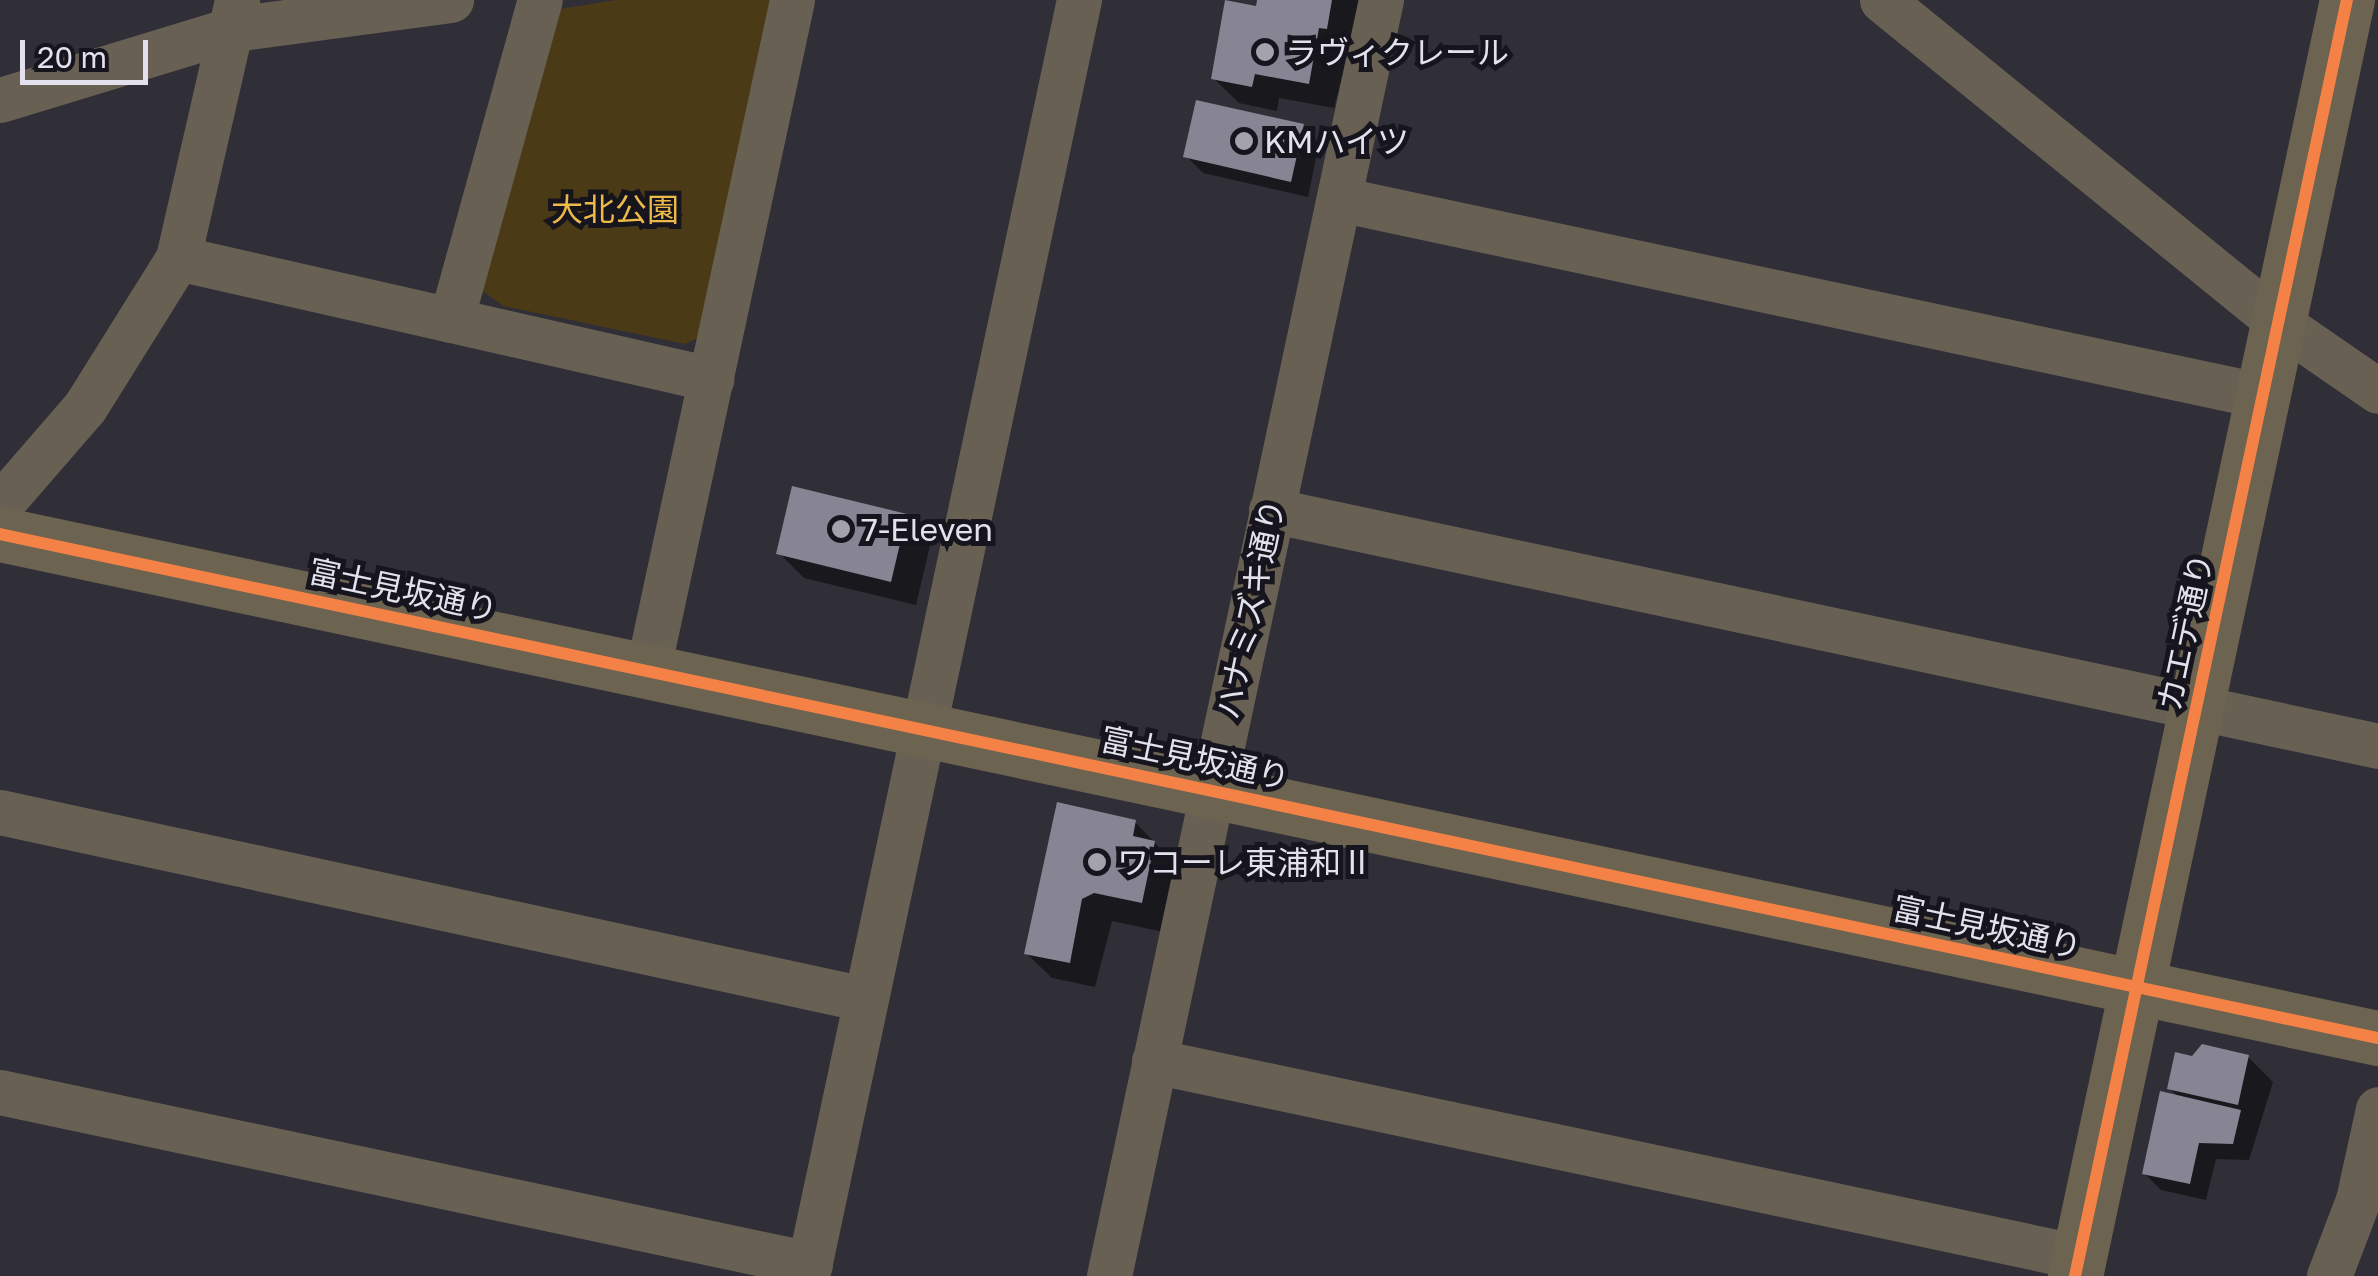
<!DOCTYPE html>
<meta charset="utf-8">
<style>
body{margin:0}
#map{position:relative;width:2378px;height:1276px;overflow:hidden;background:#302e37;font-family:"Golos Text","Noto Sans JP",sans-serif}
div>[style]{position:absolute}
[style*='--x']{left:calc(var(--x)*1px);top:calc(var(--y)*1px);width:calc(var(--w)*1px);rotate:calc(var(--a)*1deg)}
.green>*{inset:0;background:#4a3a16}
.shadow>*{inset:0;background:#0007}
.building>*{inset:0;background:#878494}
.street>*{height:45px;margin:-22.5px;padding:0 22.5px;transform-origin:22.5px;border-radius:22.5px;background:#686153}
.secondary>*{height:55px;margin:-27.5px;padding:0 27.5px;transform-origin:27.5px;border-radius:27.5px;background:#6c6350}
.cycleway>*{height:12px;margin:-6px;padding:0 6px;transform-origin:6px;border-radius:6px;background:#f48246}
.dots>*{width:28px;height:28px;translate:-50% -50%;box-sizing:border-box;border:5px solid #16141c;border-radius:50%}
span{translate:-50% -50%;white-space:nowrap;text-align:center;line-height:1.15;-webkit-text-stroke:10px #16141c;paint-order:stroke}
.poi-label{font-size:32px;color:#e3e1ec}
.left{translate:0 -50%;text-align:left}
.park-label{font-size:32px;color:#ebba4a}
.street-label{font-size:32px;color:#e3e1ec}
.scale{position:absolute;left:20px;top:40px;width:128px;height:45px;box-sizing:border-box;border:5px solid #e3e1ec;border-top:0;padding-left:12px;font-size:30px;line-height:35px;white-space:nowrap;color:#e3e1ec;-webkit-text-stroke:8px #16141c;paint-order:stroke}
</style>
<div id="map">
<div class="green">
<i style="clip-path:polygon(615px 0,771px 0,702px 336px,685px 344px,503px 306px,479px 288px,554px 10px)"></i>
</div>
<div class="shadow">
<i style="clip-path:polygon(1260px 0,1361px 0,1334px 108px,1279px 98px,1277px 111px,1239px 103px,1213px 78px)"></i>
<i style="clip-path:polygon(1302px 127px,1319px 144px,1308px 197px,1203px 173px,1186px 156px)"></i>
<i style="clip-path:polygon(906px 516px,931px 541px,916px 605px,804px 578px,779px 553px)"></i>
<i style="clip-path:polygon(1135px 822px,1186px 876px,1173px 934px,1112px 921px,1095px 987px,1052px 978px,1026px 953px)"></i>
<i style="clip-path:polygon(2248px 1057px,2273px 1082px,2249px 1160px,2216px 1159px,2206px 1200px,2161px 1190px,2144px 1173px,2180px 1098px,2169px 1088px,2193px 1058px)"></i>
</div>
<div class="building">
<i style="clip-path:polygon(1225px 0,1256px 6px,1257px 0,1332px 0,1327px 29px,1319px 28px,1309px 84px,1255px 74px,1252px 87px,1211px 79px)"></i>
<i style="clip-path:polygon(1196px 100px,1304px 124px,1291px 182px,1183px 157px)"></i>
<i style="clip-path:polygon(792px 486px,907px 514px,891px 582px,776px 554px)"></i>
<i style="clip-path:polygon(1057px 802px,1136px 820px,1133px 836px,1155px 841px,1142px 903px,1094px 893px,1082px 899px,1070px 963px,1024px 954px)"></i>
<i style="clip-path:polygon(2202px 1044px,2249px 1055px,2238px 1105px,2167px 1089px,2175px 1052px,2192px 1056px)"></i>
<i style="clip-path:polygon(2160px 1091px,2241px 1110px,2233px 1144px,2199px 1143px,2190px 1184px,2142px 1174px)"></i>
</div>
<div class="street">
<i style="--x:1882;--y:0;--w:510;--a:39.12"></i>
<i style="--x:2278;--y:322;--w:121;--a:34.6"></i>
<i style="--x:0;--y:100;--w:244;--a:-16.9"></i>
<i style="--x:233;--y:29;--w:220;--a:-7.6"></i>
<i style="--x:1339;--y:199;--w:945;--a:12.04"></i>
<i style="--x:178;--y:258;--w:547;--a:12.79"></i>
<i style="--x:451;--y:320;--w:332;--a:-74.5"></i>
<i style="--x:0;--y:505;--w:130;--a:-49.1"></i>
<i style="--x:85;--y:407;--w:176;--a:-58"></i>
<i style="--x:178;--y:258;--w:265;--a:-77.1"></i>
<i style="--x:1271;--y:510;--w:1132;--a:12.03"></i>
<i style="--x:648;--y:669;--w:684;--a:-77.85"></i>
<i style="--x:0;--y:812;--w:884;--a:12.21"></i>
<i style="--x:1154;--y:1061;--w:946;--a:11.96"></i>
<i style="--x:0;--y:1092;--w:828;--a:11.99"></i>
<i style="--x:807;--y:1276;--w:1305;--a:-77.97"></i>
<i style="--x:1109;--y:1276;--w:1305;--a:-77.97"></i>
<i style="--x:2329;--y:1276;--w:81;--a:-69.1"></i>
<i style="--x:2358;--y:1200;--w:93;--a:-77.6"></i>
</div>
<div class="secondary">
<i style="--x:0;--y:534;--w:2431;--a:11.97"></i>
<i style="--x:2075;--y:1276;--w:1305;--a:-77.97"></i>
</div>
<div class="cycleway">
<i style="--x:0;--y:534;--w:2431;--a:11.97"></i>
<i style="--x:2075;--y:1276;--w:1305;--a:-77.97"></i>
</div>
<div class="dots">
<i style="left:1265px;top:52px;background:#a4a2ad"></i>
<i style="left:1244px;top:141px;background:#a4a2ad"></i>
<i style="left:841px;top:529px;background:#a4a2ad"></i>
<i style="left:1097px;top:862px;background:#a4a2ad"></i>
</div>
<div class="poi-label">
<span class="left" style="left:1285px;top:52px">ラヴィクレール</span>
<span class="left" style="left:1264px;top:141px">KMハイツ</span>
<span class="left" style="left:861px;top:529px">7-Eleven</span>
<span class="left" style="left:1117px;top:862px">ワコーレ東浦和Ⅱ</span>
</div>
<div class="park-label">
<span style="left:615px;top:209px">大北公園</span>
</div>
<div class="street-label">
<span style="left:403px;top:590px;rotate:12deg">富士見坂通り</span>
<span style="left:1250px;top:609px;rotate:-78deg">ハナミズキ通り</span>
<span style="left:2185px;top:632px;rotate:-78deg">カエデ通り</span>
<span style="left:1195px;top:758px;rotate:12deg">富士見坂通り</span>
<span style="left:1987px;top:927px;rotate:12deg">富士見坂通り</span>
</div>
<div class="scale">20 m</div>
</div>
